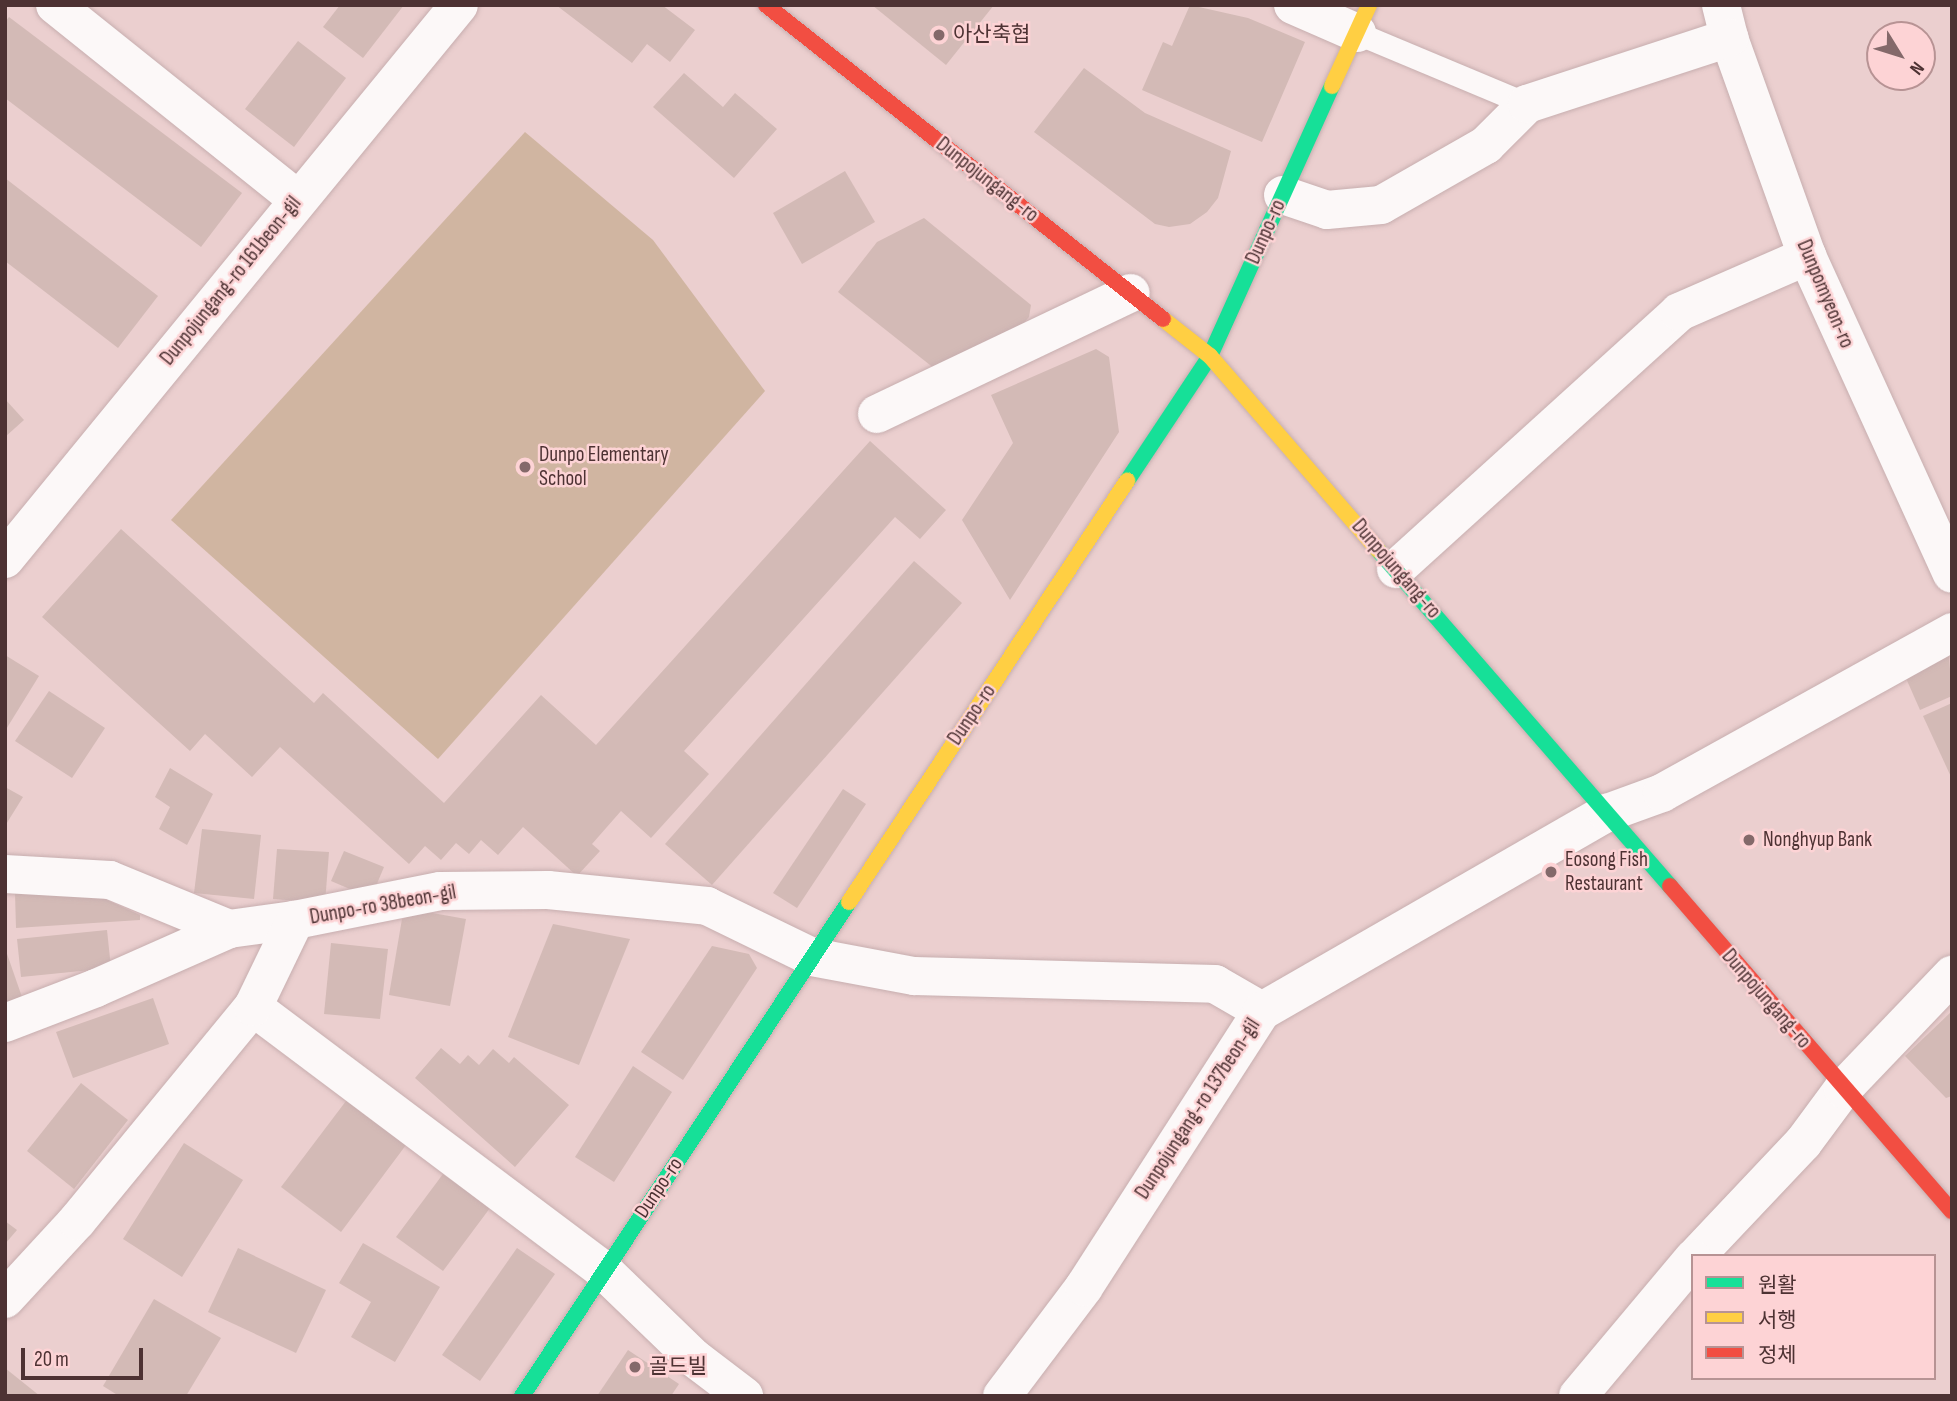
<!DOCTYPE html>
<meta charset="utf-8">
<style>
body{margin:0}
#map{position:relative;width:1957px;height:1401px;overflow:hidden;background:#ebcfcf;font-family:"Sofia Sans Condensed","Noto Sans KR",sans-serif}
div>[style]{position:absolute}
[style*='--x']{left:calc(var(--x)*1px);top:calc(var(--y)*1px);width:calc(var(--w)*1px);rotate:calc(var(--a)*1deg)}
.green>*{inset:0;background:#d0b5a1}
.building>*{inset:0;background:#d3bab6}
.roads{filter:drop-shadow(0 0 2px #c7aeaf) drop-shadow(0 0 2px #c7aeaf)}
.lane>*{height:23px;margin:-11.5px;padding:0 11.5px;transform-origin:11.5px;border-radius:11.5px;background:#fcf8f8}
.street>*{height:38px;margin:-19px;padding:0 19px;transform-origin:19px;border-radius:19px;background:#fcf8f8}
.fast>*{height:16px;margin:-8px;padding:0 8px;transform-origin:8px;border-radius:8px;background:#16e098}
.slow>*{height:16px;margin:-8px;padding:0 8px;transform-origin:8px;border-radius:8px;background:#ffcf43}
.jam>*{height:16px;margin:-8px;padding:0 8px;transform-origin:8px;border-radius:8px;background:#f24e42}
.dots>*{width:19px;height:19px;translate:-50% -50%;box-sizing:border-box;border:4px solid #fdd3d5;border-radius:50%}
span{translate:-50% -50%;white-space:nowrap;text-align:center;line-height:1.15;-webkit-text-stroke:5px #fdd3d5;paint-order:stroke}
.poi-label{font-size:21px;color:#4d3233}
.left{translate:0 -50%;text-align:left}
.street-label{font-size:21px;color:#4d3233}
.frame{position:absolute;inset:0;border:7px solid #4d3233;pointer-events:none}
.legend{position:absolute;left:1691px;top:1254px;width:245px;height:126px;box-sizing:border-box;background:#fdd3d5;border:2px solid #b79394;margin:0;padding:9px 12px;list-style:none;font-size:21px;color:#4d3233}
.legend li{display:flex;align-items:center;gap:14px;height:35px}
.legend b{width:35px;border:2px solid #b79394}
.north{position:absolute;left:1866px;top:21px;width:70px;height:70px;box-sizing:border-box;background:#fdd3d5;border:2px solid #b79394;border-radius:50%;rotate:128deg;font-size:19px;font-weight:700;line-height:28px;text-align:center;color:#4d3233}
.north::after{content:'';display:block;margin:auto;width:24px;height:32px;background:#84696a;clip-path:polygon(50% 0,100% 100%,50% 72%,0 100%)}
.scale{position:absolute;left:21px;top:1348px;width:122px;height:32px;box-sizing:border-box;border:4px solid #4d3233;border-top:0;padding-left:9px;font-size:21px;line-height:24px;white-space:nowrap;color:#4d3233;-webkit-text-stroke:5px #fdd3d5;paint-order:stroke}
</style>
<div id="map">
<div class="green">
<i style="clip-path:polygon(525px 132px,653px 240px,765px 391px,438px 759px,171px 520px)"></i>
</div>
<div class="building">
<i style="clip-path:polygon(340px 5px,404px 5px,363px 58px,323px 27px)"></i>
<i style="clip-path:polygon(556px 5px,662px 5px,695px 30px,670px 62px,647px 44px,632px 63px)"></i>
<i style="clip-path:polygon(872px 5px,994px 5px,946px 65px)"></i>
<i style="clip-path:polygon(1190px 5px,1248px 18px,1305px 42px,1262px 142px,1142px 90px,1163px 42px,1172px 46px)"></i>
<i style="clip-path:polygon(9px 17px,242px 193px,201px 247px,5px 98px,5px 22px)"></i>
<i style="clip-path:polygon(298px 41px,346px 78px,294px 147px,245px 109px)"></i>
<i style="clip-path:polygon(1084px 68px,1145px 113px,1231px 151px,1218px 198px,1207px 212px,1190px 224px,1169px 227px,1155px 224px,1034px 132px)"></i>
<i style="clip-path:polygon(684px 73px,723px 107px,735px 93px,777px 129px,734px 178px,653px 107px)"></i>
<i style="clip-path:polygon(845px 171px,875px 222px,802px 264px,773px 213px)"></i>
<i style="clip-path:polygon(5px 178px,158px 296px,118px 348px,5px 261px)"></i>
<i style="clip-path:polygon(924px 218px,1031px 305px,1029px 317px,1022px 325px,935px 369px,838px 292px,877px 242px)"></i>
<i style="clip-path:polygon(1096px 349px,1109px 357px,1119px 432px,1010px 600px,962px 520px,1013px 443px,991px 395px)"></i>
<i style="clip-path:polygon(5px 399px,24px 420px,5px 437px)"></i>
<i style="clip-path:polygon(870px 441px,946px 510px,920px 539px,895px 517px,684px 751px,709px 774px,651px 838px,621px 811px,592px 844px,600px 851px,577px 876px,523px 827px,498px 855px,481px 840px,469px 854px,456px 843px,441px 860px,425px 846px,409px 864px,280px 747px,252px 777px,205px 734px,190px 751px,42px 617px,121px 529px,314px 703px,323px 693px,444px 803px,541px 695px,596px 745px)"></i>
<i style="clip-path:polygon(914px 561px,962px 603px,712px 885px,665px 844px)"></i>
<i style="clip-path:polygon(5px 655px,39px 676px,5px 731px)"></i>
<i style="clip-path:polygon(1949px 656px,1952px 696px,1920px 710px,1905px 676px)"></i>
<i style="clip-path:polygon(49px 691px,105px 728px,72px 778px,15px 741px)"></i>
<i style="clip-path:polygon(1952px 703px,1952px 779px,1923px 716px)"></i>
<i style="clip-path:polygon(170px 768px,213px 794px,187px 845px,159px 829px,170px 807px,155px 797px)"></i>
<i style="clip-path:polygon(5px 787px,23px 797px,5px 826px)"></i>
<i style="clip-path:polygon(843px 789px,866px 804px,797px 908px,773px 893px)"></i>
<i style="clip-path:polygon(202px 829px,261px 835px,254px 899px,194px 893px)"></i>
<i style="clip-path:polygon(277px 849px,329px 852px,325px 903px,273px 899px)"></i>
<i style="clip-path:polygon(344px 851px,384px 867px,371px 898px,331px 881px)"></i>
<i style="clip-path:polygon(83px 889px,140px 915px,140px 920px,16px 928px,15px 893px)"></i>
<i style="clip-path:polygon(421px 911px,466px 919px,450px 1006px,389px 995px,402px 919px)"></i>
<i style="clip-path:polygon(553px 924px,630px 939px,579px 1065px,508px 1037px)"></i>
<i style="clip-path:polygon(107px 930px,111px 968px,21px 977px,17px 939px)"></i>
<i style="clip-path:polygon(331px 943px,388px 949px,380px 1019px,324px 1014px)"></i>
<i style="clip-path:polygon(712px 946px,749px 954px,757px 968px,683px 1080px,641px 1052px)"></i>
<i style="clip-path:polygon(5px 948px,23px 1000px,5px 1006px)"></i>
<i style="clip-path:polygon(153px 998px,169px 1044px,73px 1078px,56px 1032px)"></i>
<i style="clip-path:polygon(1952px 1011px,1952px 1096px,1946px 1098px,1905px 1056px)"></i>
<i style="clip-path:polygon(441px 1048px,460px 1064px,468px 1055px,479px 1065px,493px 1049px,509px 1063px,514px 1057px,569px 1105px,515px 1167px,415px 1078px)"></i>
<i style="clip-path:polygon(633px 1066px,672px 1092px,614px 1182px,575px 1157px)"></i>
<i style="clip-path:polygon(81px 1083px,128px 1120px,74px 1189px,27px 1151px)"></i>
<i style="clip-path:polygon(349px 1097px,409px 1141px,341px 1232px,281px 1187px)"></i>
<i style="clip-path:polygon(184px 1143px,243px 1180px,182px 1277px,123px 1239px)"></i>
<i style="clip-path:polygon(443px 1174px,490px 1208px,443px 1271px,396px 1237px)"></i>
<i style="clip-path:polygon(5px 1221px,17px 1230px,5px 1244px)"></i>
<i style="clip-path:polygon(363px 1243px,440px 1287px,395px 1362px,351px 1337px,371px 1302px,339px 1283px)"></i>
<i style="clip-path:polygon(238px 1248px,326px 1290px,296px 1353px,208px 1312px)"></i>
<i style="clip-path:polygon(517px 1248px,555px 1274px,480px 1381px,442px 1355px)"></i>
<i style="clip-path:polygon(154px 1299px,221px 1338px,186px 1396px,119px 1396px,103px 1386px)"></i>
<i style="clip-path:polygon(628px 1350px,679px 1384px,671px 1396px,597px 1396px)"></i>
<i style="clip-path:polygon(5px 1368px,40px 1396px,5px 1396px)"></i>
</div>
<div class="roads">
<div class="lane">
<i style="--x:1357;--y:33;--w:184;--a:22.7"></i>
</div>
<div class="street">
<i style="--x:55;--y:5;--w:310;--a:38.7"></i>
<i style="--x:1293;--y:5;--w:70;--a:23.6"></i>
<i style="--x:1721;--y:5;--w:34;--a:76"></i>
<i style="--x:1729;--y:38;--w:232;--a:70.3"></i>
<i style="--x:1807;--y:256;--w:349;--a:65.5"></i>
<i style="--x:1283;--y:195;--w:46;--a:18.8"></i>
<i style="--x:1327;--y:210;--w:54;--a:-5.3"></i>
<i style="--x:1381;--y:205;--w:121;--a:-29.7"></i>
<i style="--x:1486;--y:145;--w:58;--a:-45"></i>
<i style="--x:1527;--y:104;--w:213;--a:-18.1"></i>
<i style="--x:877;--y:414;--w:281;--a:-25.5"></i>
<i style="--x:5;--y:559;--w:716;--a:-50.67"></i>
<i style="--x:1396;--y:569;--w:382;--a:-42.2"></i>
<i style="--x:1679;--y:312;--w:140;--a:-23.6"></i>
<i style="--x:5;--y:874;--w:105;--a:3.3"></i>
<i style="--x:110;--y:880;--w:129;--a:22.4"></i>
<i style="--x:229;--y:929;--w:67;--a:-7.8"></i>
<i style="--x:253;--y:1007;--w:439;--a:36.9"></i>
<i style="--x:604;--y:1271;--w:125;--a:44"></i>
<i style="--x:694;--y:1358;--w:63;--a:37.2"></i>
<i style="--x:5;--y:1023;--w:97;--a:-21"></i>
<i style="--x:96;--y:988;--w:145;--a:-23.9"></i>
<i style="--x:1696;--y:1256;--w:156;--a:-46.6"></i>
<i style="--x:1803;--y:1143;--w:67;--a:-53.5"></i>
<i style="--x:1843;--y:1089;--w:158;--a:-46.3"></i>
<i style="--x:5;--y:1299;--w:106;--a:-47.3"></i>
<i style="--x:77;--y:1221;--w:277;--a:-50.6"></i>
<i style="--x:253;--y:1007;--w:97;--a:-64.2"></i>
<i style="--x:295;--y:920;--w:148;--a:-11.3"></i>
<i style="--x:440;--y:891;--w:108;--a:-0.5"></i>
<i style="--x:548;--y:890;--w:160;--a:5.7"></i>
<i style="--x:707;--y:906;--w:117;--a:25.9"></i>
<i style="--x:812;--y:957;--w:104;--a:10.6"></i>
<i style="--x:914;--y:976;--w:301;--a:1.5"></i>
<i style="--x:1215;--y:984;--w:54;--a:29.9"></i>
<i style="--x:1002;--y:1396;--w:136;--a:-53"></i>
<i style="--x:1084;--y:1287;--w:328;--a:-57.2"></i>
<i style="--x:1262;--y:1011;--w:398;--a:-29.9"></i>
<i style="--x:1607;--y:813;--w:59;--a:-20"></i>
<i style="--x:1662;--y:793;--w:332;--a:-29"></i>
<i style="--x:1578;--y:1396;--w:179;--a:-50"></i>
</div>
<div class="fast">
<i style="--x:1127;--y:481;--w:150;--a:-56.4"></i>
<i style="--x:1210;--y:356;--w:296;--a:-65.7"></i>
<i style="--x:1378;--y:550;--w:445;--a:49"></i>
<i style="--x:522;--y:1396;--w:592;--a:-56.5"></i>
</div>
<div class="slow">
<i style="--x:1332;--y:86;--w:89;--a:-65.4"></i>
<i style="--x:1163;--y:319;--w:60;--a:38.2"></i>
<i style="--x:1210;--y:356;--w:257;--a:49.1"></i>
<i style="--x:849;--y:902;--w:505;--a:-56.56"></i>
</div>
<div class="jam">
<i style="--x:766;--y:5;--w:506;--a:38.34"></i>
<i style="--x:1670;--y:886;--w:430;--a:49.1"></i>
</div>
</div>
<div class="dots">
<i style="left:939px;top:35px;background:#84696a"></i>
<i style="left:525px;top:467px;background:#84696a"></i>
<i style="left:1749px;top:840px;background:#84696a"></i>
<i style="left:1551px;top:872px;background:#84696a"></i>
<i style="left:635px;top:1367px;background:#84696a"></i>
</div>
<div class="poi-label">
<span class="left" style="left:953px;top:35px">아산축협</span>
<span class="left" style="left:539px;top:467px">Dunpo Elementary<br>School</span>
<span class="left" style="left:1763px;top:840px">Nonghyup Bank</span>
<span class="left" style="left:1565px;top:872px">Eosong Fish<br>Restaurant</span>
<span class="left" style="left:649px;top:1367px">골드빌</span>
</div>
<div class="street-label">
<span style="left:987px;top:180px;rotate:38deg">Dunpojungang-ro</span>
<span style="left:1266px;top:232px;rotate:-66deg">Dunpo-ro</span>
<span style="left:231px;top:281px;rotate:-51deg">Dunpojungang-ro 161beon-gil</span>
<span style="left:1825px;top:294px;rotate:67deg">Dunpomyeon-ro</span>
<span style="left:1396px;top:569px;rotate:49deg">Dunpojungang-ro</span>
<span style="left:972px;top:715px;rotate:-56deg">Dunpo-ro</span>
<span style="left:383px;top:905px;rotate:-10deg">Dunpo-ro 38beon-gil</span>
<span style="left:1766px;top:999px;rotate:49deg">Dunpojungang-ro</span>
<span style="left:1198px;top:1109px;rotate:-57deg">Dunpojungang-ro 137beon-gil</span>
<span style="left:659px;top:1188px;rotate:-56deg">Dunpo-ro</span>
</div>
<div class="frame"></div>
<ul class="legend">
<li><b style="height:9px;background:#16e098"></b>원활</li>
<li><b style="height:9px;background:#ffcf43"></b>서행</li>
<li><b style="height:9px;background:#f24e42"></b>정체</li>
</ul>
<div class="north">N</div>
<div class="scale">20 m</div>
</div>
